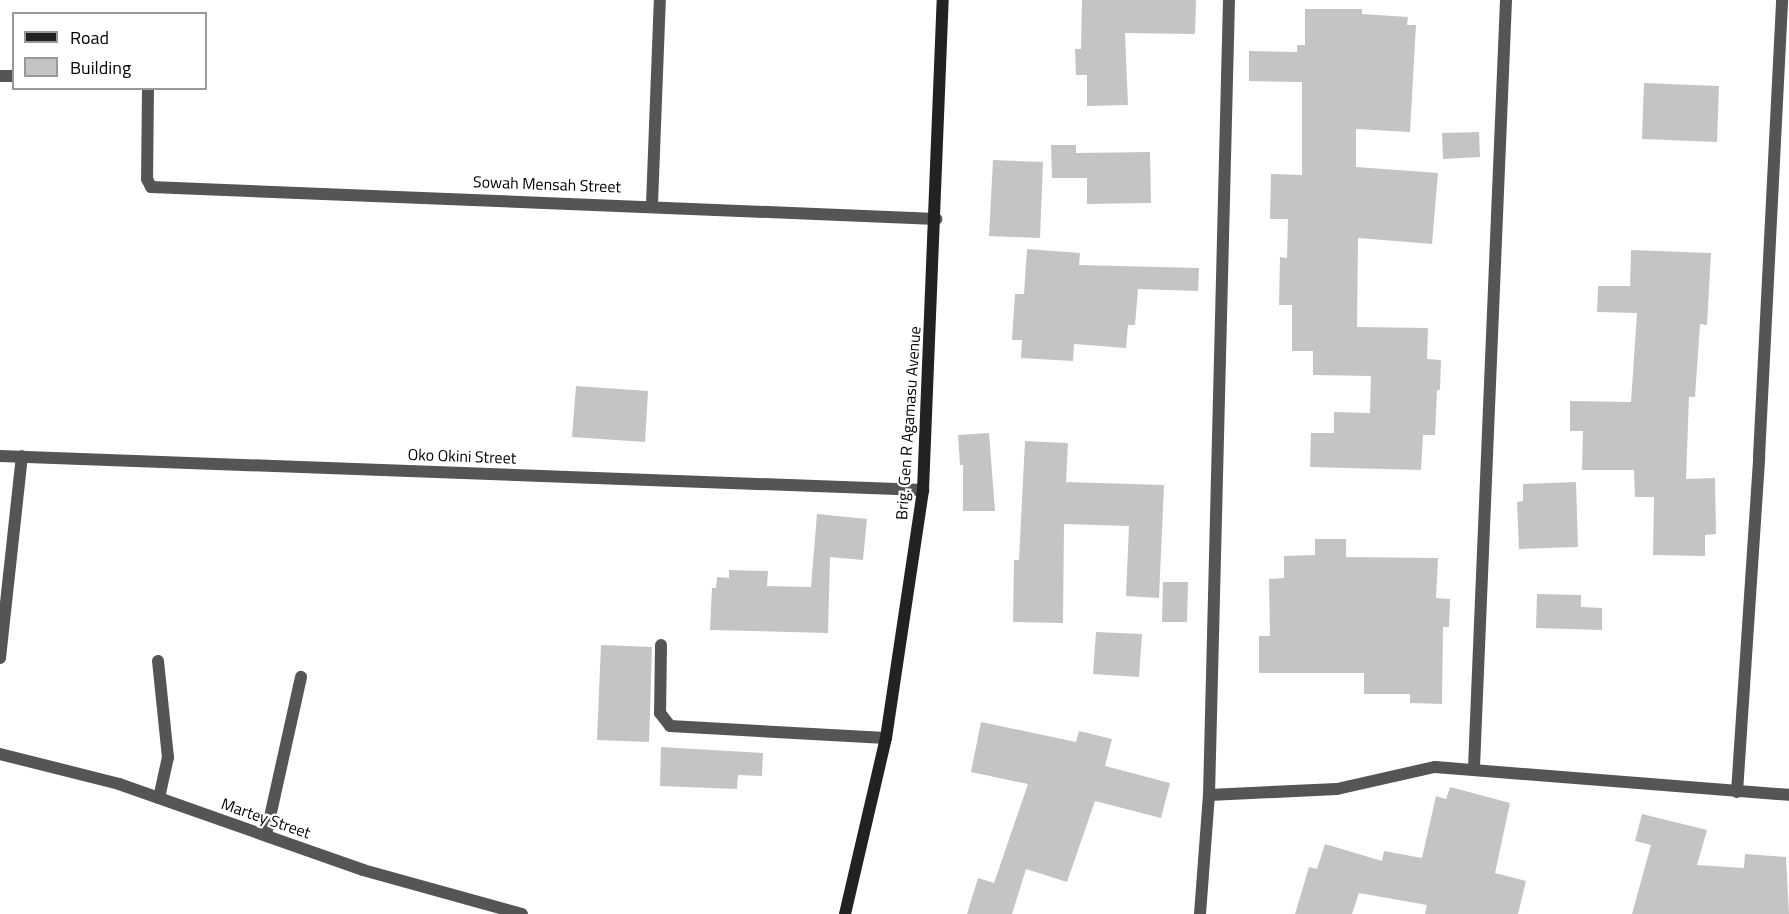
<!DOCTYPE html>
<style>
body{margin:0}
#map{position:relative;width:1789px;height:914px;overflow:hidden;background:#fff;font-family:"Titillium Web",sans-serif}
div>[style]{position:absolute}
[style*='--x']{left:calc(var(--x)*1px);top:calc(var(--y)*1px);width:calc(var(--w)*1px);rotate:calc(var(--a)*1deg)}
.building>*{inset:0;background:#c4c4c4}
.lane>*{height:12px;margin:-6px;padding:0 6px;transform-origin:6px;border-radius:6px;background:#555}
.street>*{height:12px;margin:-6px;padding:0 6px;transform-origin:6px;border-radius:6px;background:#555}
.secondary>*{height:12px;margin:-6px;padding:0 6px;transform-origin:6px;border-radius:6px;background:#222}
span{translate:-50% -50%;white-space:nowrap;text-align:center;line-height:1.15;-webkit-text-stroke:4.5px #fff;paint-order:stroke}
.street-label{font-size:16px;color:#000}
.legend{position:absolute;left:12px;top:12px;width:195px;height:78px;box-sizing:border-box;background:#fff;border:2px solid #999;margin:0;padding:8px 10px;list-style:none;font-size:18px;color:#000}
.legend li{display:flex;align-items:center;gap:12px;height:30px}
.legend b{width:30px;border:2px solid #999}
</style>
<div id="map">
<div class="building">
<i style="clip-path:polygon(1082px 0,1196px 0,1195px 34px,1125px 33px,1128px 105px,1087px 106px,1087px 75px,1076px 75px,1075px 49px,1081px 49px)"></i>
<i style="clip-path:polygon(1305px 9px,1362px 9px,1362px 14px,1408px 17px,1407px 25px,1416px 25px,1410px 132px,1356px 129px,1356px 167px,1438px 173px,1432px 244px,1358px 238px,1357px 327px,1428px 328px,1427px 359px,1441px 360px,1440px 390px,1437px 390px,1435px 435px,1423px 435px,1421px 470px,1310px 467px,1311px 433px,1334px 433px,1334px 412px,1370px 413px,1371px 376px,1313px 375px,1313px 351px,1292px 351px,1292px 305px,1279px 305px,1280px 257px,1287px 258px,1288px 219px,1270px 219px,1271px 174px,1302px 175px,1302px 82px,1249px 81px,1249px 51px,1297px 52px,1297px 45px,1305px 45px)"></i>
<i style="clip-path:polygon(1644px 83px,1719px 86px,1717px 142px,1642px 139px)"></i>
<i style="clip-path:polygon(1479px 132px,1480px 157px,1443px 159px,1442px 133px)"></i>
<i style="clip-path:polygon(1051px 145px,1076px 145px,1076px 153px,1150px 152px,1151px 203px,1087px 204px,1087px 178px,1052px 178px)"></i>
<i style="clip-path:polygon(993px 160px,1043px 162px,1040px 238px,989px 236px)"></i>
<i style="clip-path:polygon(1027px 249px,1080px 253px,1079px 265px,1199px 268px,1198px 291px,1138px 289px,1135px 325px,1128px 325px,1126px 348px,1074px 344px,1073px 361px,1021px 358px,1022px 340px,1012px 340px,1015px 294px,1024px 294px)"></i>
<i style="clip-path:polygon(1631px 250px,1711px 253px,1707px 325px,1700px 324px,1695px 397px,1689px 397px,1686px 479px,1715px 478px,1716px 534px,1705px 535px,1705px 556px,1653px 555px,1654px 497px,1635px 497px,1634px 470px,1582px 470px,1583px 431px,1570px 431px,1570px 401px,1631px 402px,1637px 313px,1597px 312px,1598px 286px,1630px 286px)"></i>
<i style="clip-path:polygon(576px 386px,648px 391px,645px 442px,572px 437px)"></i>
<i style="clip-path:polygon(989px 433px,995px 511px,963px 511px,963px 465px,960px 465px,958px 435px)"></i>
<i style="clip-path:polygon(1025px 441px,1068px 443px,1066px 482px,1164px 485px,1159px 598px,1126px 596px,1129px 526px,1064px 524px,1063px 623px,1013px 622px,1014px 560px,1019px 560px)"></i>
<i style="clip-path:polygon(1576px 482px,1578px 547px,1519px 549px,1517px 502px,1523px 501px,1523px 484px)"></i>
<i style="clip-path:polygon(817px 514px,867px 519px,863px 560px,830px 557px,828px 633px,710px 630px,712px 588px,716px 588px,717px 577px,729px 578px,729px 570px,768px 571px,767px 586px,811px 587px)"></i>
<i style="clip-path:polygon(1315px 539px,1346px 539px,1346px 557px,1438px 558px,1436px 598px,1450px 599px,1449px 627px,1443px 627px,1442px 704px,1410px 703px,1410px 694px,1364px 694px,1364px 673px,1259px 673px,1259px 636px,1270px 636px,1269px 579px,1284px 578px,1284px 556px,1315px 555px)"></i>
<i style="clip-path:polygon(1163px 582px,1188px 582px,1187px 622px,1162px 622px)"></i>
<i style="clip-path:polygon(1537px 594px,1581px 595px,1581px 607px,1602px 608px,1602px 630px,1536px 628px)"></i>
<i style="clip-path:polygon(1096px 632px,1142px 634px,1139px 677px,1093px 674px)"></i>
<i style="clip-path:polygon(601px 645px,652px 647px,649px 742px,597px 740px)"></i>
<i style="clip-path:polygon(981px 722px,1076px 742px,1079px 731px,1112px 739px,1105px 766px,1170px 783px,1161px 818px,1095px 801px,1067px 882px,1026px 869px,1012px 914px,967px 914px,978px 878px,994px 883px,1028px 784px,971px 772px)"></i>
<i style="clip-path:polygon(661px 747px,763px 753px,762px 776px,738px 775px,737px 789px,660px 786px)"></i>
<i style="clip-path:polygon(1450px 787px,1510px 803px,1495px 873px,1526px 881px,1518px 914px,1425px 914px,1427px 905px,1359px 893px,1352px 914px,1295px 914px,1309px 867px,1317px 869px,1325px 844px,1382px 861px,1384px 851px,1422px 858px,1436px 796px,1446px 799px)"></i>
<i style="clip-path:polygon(1642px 814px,1707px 830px,1697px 865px,1744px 868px,1745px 854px,1786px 857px,1789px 914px,1632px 914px,1651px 845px,1635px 841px)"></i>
</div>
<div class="lane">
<i style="--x:158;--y:661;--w:97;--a:84.1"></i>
<i style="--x:168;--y:757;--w:42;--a:102.4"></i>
<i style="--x:266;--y:835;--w:162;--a:-77.5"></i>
</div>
<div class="street">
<i style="--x:0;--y:76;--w:14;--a:0"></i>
<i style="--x:148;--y:88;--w:91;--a:90.6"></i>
<i style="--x:147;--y:179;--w:9;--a:63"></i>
<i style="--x:151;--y:187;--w:786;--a:2.33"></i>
<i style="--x:652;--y:204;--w:204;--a:-87.8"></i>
<i style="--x:0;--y:456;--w:924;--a:2.11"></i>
<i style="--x:661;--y:645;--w:68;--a:90.8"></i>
<i style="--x:660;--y:713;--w:16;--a:52"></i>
<i style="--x:670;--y:726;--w:216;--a:3.2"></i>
<i style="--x:0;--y:658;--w:203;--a:-83.8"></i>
<i style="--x:0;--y:754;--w:123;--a:14.1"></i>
<i style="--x:119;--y:784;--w:259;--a:19.4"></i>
<i style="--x:363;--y:870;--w:165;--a:15.5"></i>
<i style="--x:1474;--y:767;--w:768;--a:-87.61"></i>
<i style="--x:1737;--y:792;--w:336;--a:-86.2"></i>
<i style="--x:1759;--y:457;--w:458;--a:-87.1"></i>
<i style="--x:1209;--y:795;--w:128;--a:-2.7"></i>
<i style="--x:1337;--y:789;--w:100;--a:-12.7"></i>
<i style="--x:1435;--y:767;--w:355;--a:4.5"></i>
<i style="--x:1200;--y:914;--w:119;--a:-85.7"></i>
<i style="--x:1209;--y:795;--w:795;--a:-88.56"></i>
</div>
<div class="secondary">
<i style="--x:845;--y:914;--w:181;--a:-76.9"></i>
<i style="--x:886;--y:738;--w:251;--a:-81.5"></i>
<i style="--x:923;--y:490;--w:490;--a:-87.7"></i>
</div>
<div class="street-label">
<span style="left:547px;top:184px;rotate:2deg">Sowah Mensah Street</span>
<span style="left:908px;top:423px;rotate:-86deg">Brig. Gen R Agamasu Avenue</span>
<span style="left:462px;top:456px;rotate:2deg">Oko Okini Street</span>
<span style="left:266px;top:818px;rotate:19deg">Martey Street</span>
</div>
<ul class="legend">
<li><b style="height:8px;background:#222"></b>Road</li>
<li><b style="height:16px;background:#c4c4c4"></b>Building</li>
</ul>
</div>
